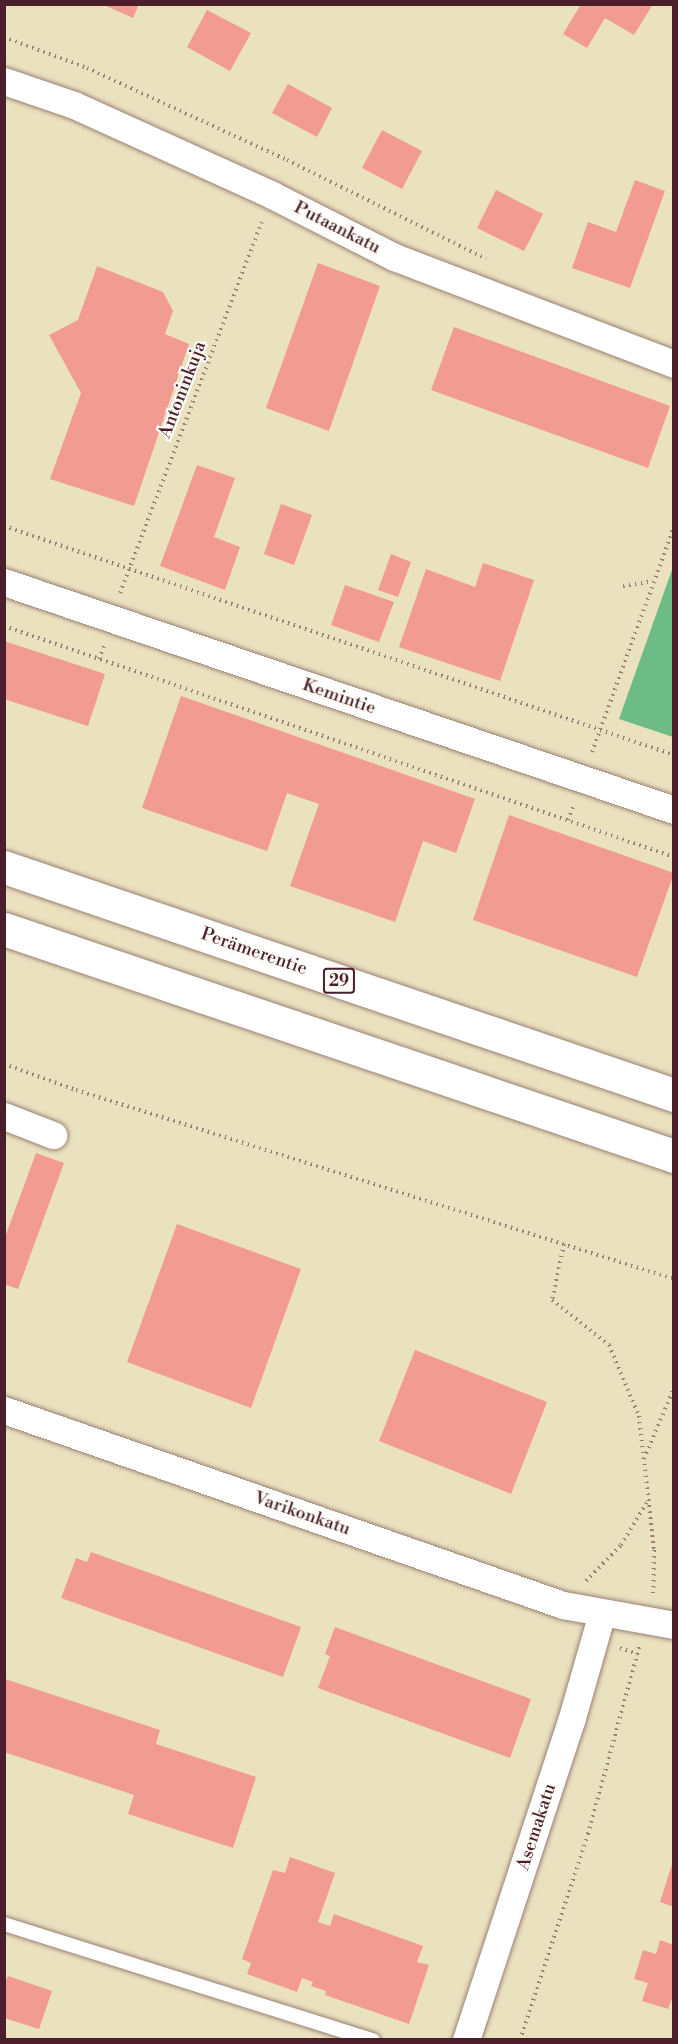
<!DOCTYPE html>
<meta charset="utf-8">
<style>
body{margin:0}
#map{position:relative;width:678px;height:2044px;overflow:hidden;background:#eae1bf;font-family:"Libre Bodoni",serif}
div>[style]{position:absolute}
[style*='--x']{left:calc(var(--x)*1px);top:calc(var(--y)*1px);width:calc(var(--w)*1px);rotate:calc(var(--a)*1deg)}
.forest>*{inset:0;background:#6dbc85}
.building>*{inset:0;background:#f19b92}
.path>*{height:4px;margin-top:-2px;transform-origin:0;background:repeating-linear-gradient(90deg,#9a8075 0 1.5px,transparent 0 6px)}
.roads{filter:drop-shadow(0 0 2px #9a8075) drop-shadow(0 0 2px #9a8075)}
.lane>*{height:14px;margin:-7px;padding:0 7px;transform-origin:7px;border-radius:7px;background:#fff}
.street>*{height:27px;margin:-13.5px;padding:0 13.5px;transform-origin:13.5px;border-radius:13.5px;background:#fff}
.highway>*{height:33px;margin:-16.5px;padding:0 16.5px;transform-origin:16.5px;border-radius:16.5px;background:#fff}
span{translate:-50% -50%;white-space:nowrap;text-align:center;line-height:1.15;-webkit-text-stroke:4.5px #fdfcf7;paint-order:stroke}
.shield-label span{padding:2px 4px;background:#fdfcf7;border:2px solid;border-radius:4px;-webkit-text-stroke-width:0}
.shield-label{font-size:16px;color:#4a1f2b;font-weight:700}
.street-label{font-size:18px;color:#4a1f2b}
.frame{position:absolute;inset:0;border:6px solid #4a1f2b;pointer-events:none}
</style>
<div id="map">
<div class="forest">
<i style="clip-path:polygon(673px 567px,673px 737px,619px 719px)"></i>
</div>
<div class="building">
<i style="clip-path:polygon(102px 4px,139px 4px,133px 18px)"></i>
<i style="clip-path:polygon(581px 4px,653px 4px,634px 35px,605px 18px,587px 48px,563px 34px)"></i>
<i style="clip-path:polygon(207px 10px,251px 33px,230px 71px,187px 47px)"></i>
<i style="clip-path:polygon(288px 84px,332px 108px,317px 137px,272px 113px)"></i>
<i style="clip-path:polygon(382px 130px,422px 151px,402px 189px,362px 168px)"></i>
<i style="clip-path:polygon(635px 180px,665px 191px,630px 288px,572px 268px,588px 222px,616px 232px)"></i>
<i style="clip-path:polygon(496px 190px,543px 214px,524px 251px,477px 228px)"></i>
<i style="clip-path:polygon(318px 263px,380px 286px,329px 431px,266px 408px)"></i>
<i style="clip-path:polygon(97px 266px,163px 292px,173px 311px,165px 334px,189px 344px,134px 506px,50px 479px,81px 393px,49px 335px,78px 320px)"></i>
<i style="clip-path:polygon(454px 327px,670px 406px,648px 468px,431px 390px)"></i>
<i style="clip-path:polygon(197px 465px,235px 478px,214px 537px,240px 547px,225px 590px,160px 566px)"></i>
<i style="clip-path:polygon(281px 504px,312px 515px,294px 565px,264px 554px)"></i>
<i style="clip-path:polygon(391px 554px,411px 562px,398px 597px,378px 590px)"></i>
<i style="clip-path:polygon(483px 563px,534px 580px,500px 681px,399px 647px,426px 569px,475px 587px)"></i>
<i style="clip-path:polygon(345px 585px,394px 602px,379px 642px,331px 625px)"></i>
<i style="clip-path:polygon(4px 641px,105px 674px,88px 726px,4px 699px)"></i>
<i style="clip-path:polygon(181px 696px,475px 799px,456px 853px,423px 841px,395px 922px,290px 886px,319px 804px,287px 793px,267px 851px,142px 808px)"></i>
<i style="clip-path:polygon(509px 815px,674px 873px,637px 977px,473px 920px)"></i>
<i style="clip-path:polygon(36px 1153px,64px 1163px,18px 1289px,4px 1284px,4px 1240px)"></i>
<i style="clip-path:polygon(177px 1224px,301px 1269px,251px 1408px,127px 1362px)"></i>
<i style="clip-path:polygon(415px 1350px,547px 1402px,511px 1494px,379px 1441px)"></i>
<i style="clip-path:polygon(91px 1552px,301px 1627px,283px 1677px,61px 1598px,76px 1558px,87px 1562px)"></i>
<i style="clip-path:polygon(335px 1627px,531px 1699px,510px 1758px,318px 1688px,330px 1656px,325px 1654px)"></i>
<i style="clip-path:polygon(5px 1679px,160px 1730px,156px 1744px,256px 1777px,233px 1848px,128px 1814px,134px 1795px,4px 1752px)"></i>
<i style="clip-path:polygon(290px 1857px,335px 1873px,318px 1922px,330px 1926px,334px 1914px,423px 1946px,417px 1962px,429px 1965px,409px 2024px,325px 1995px,326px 1991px,311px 1986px,313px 1982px,302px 1978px,297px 1992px,247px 1974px,251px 1963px,242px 1959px,273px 1870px,285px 1873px)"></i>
<i style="clip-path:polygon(673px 1861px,674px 1861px,674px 1907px,660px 1902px)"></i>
<i style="clip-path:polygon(660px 1940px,674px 1945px,674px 1994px,668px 2009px,642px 2001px,648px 1983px,634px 1979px,643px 1950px,656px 1954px)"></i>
<i style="clip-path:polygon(8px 1976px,52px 1991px,39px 2029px,4px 2018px,4px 1985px)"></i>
</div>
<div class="path">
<i style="--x:4;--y:37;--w:89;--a:20.5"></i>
<i style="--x:87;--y:68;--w:220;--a:24.7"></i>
<i style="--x:287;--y:160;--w:222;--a:26.4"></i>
<i style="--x:4;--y:526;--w:708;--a:18.87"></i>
<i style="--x:623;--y:586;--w:30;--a:-9"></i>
<i style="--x:120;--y:593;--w:397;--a:-69.1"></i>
<i style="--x:4;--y:626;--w:709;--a:19.02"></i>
<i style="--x:99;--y:659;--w:14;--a:-69"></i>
<i style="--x:592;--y:752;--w:239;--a:-70"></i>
<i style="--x:568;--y:820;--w:17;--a:-69"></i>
<i style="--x:4;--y:1064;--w:77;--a:19.9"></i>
<i style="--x:76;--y:1090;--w:627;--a:17.54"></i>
<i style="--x:564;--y:1244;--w:57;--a:102.1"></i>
<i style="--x:552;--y:1300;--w:73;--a:38.3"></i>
<i style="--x:609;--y:1345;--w:77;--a:67.1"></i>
<i style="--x:639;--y:1416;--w:135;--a:83.6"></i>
<i style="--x:654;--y:1550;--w:43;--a:91.3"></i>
<i style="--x:644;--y:1459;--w:77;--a:-67.1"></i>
<i style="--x:586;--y:1581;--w:50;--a:-45.8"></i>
<i style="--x:621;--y:1545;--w:50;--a:-58.8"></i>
<i style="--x:620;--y:1648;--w:18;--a:19"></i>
<i style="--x:520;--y:2040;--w:217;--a:-71.7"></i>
<i style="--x:588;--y:1834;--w:194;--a:-74.7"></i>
</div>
<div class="roads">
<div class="lane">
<i style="--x:4;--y:1924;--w:387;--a:17.5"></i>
</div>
<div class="street">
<i style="--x:4;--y:81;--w:74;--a:18.9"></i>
<i style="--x:74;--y:105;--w:217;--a:24.4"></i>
<i style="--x:272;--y:195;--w:137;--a:26.9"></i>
<i style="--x:394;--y:257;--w:300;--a:20.9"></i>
<i style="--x:4;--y:582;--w:708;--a:18.79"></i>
<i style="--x:4;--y:1116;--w:53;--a:21.2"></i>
<i style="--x:4;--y:1410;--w:592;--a:19.23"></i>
<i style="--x:563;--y:1605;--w:113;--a:10.2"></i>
<i style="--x:466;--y:2040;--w:336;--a:-71.8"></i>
<i style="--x:571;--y:1721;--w:112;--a:-74"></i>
</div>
<div class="highway">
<i style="--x:4;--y:867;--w:708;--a:18.79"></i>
<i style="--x:4;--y:929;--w:707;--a:18.72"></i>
</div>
</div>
<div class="shield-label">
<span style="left:339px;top:981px">29</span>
</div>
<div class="street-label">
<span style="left:337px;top:228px;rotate:27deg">Putaankatu</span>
<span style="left:183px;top:390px;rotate:-69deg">Antoninkuja</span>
<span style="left:339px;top:697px;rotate:19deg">Kemintie</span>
<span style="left:254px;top:952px;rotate:19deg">Perämerentie</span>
<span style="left:302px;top:1514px;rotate:19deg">Varikonkatu</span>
<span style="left:537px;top:1827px;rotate:-72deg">Asemakatu</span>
</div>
<div class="frame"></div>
</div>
